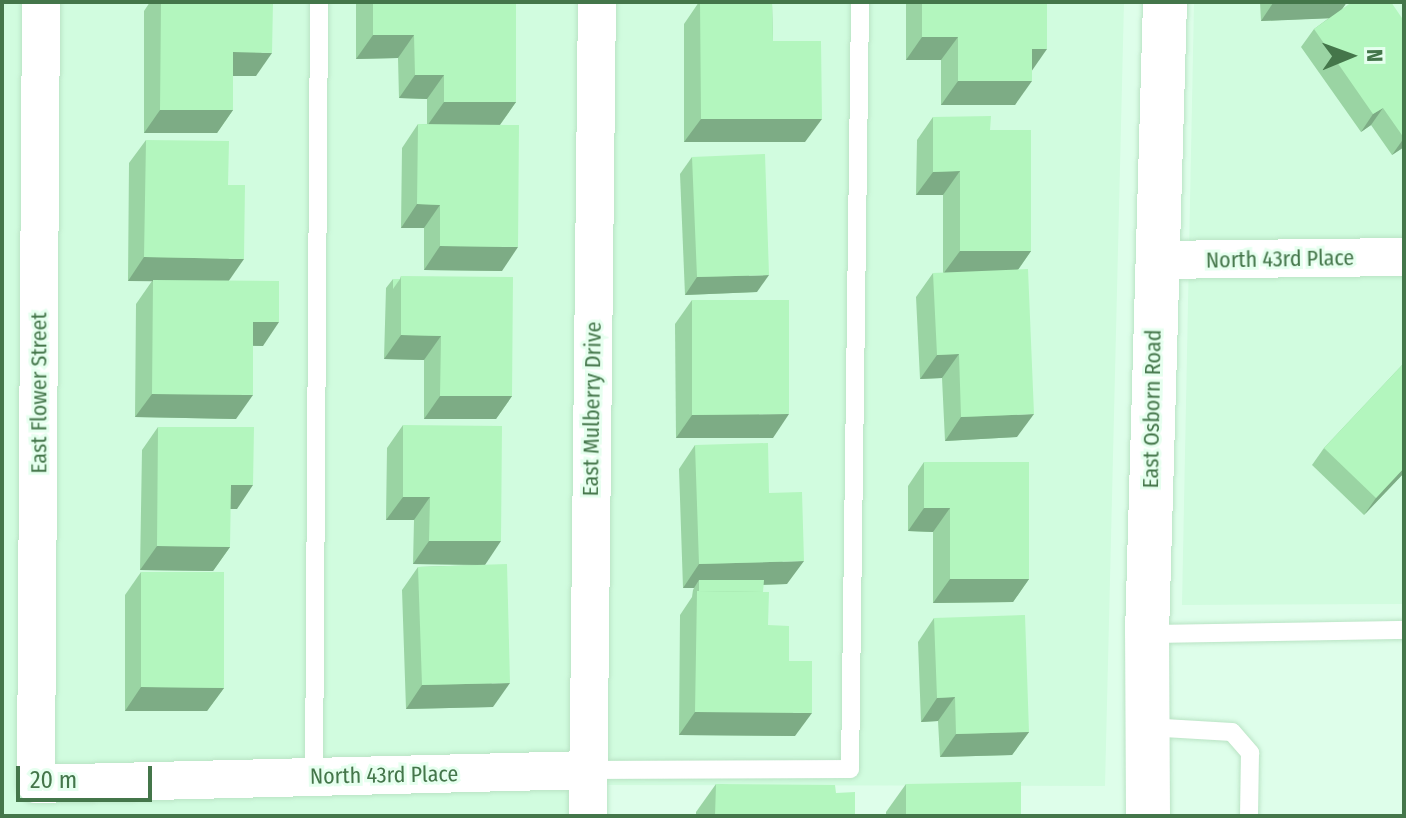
<!DOCTYPE html>
<style>
body{margin:0}
#map{position:relative;width:1406px;height:818px;overflow:hidden;background:#defeea;font-family:"Fira Sans Condensed",sans-serif}
div>[style]{position:absolute}
[style*='--x']{left:calc(var(--x)*1px);top:calc(var(--y)*1px);width:calc(var(--w)*1px);rotate:calc(var(--a)*1deg)}
.residential>*{inset:0;background:#d1fcdf}
.roads{filter:drop-shadow(0 0 2px #b9e3c4) drop-shadow(0 0 2px #b9e3c4)}
.lane>*{height:18px;margin:-9px;padding:0 9px;transform-origin:9px;border-radius:9px;background:#fff}
.street>*{height:38px;margin:-19px;padding:0 19px;transform-origin:19px;border-radius:19px;background:#fff}
.secondary>*{height:44px;margin:-22px;padding:0 22px;transform-origin:22px;border-radius:22px;background:#fff}
.wall>*{inset:0;background:#9ad4a3}
.shaded-wall>*{inset:0;background:#7dac85}
.building>*{inset:0;background:#b3f6be}
span{translate:-50% -50%;white-space:nowrap;text-align:center;line-height:1.15;-webkit-text-stroke:6px #e6ffef;paint-order:stroke}
.street-label{font-size:22px;color:#44764a}
.frame{position:absolute;inset:0;border:4px solid #44764a;pointer-events:none}
.north{position:absolute;left:1310px;top:16px;width:80px;height:80px;-webkit-text-stroke:6px #e6ffef;paint-order:stroke;rotate:89deg;font-size:22px;font-weight:700;line-height:32px;text-align:center;color:#44764a}
.north::after{content:'';display:block;margin:auto;width:28px;height:36px;background:#44764a;clip-path:polygon(50% 0,100% 100%,50% 72%,0 100%)}
.scale{position:absolute;left:16px;top:766px;width:136px;height:36px;box-sizing:border-box;border:4px solid #44764a;border-top:0;padding-left:10px;font-size:24px;line-height:28px;white-space:nowrap;color:#44764a;-webkit-text-stroke:6px #e6ffef;paint-order:stroke}
</style>
<div id="map">
<div class="residential">
<i style="clip-path:polygon(2px 2px,1124px 2px,1105px 786px,605px 785px,605px 816px,2px 816px)"></i>
<i style="clip-path:polygon(1194px 2px,1404px 2px,1404px 604px,1182px 605px)"></i>
</div>
<div class="roads">
<div class="lane">
<i style="--x:1147;--y:634;--w:257;--a:-0.9"></i>
<i style="--x:1147;--y:727;--w:85;--a:3.4"></i>
<i style="--x:1232;--y:732;--w:28;--a:49"></i>
<i style="--x:1250;--y:753;--w:63;--a:90.9"></i>
<i style="--x:588;--y:770;--w:262;--a:-0.2"></i>
<i style="--x:850;--y:769;--w:767;--a:-89.25"></i>
<i style="--x:314;--y:777;--w:775;--a:-89.63"></i>
</div>
<div class="street">
<i style="--x:41;--y:2;--w:782;--a:90.37"></i>
<i style="--x:36;--y:784;--w:552;--a:-1.45"></i>
<i style="--x:1156;--y:260;--w:248;--a:-0.7"></i>
<i style="--x:588;--y:816;--w:814;--a:-89.37"></i>
</div>
<div class="secondary">
<i style="--x:1148;--y:816;--w:182;--a:-90.3"></i>
<i style="--x:1147;--y:634;--w:632;--a:-88.37"></i>
</div>
</div>
<div class="wall">
<i style="clip-path:polygon(150px 2px,273px 2px,256px 76px,233px 76px,233px 110px,217px 133px,144px 133px,144px 11px)"></i>
<i style="clip-path:polygon(358px 2px,516px 2px,516px 102px,500px 125px,502px 271px,424px 270px,424px 228px,401px 228px,402px 148px,418px 124px,427px 124px,427px 99px,399px 98px,398px 58px,356px 59px,356px 4px)"></i>
<i style="clip-path:polygon(699px 2px,772px 2px,773px 41px,805px 142px,684px 142px,684px 24px)"></i>
<i style="clip-path:polygon(906px 2px,1047px 2px,1032px 70px,1015px 105px,941px 105px,941px 60px,906px 60px)"></i>
<i style="clip-path:polygon(1260px 2px,1347px 2px,1342px 9px,1404px 21px,1404px 147px,1392px 155px,1371px 125px,1361px 132px,1301px 47px,1314px 29px,1329px 18px,1261px 21px)"></i>
<i style="clip-path:polygon(933px 117px,990px 130px,1031px 251px,1018px 270px,1017px 437px,945px 441px,942px 378px,920px 379px,916px 297px,933px 273px,943px 273px,943px 195px,916px 195px,917px 140px)"></i>
<i style="clip-path:polygon(146px 140px,228px 185px,229px 281px,263px 346px,253px 346px,236px 419px,135px 417px,136px 304px,152px 281px,128px 281px,129px 163px)"></i>
<i style="clip-path:polygon(692px 157px,757px 292px,685px 295px,680px 174px)"></i>
<i style="clip-path:polygon(401px 276px,512px 396px,496px 419px,424px 419px,424px 360px,384px 359px,386px 288px,393px 279px,400px 279px)"></i>
<i style="clip-path:polygon(692px 300px,773px 438px,676px 438px,675px 324px)"></i>
<i style="clip-path:polygon(1404px 363px,1404px 473px,1364px 515px,1312px 465px,1324px 448px)"></i>
<i style="clip-path:polygon(403px 425px,485px 565px,493px 707px,406px 709px,402px 590px,418px 567px,482px 565px,413px 564px,414px 520px,386px 520px,387px 448px)"></i>
<i style="clip-path:polygon(158px 427px,237px 509px,230px 509px,230px 547px,213px 571px,140px 570px,142px 450px)"></i>
<i style="clip-path:polygon(695px 445px,769px 493px,787px 584px,763px 585px,763px 592px,768px 625px,789px 661px,795px 736px,679px 735px,680px 615px,692px 597px,693px 590px,694px 588px,683px 588px,679px 469px)"></i>
<i style="clip-path:polygon(924px 462px,1029px 579px,1013px 602px,933px 603px,933px 532px,908px 531px,908px 486px)"></i>
<i style="clip-path:polygon(141px 572px,224px 688px,207px 711px,125px 711px,125px 595px)"></i>
<i style="clip-path:polygon(934px 618px,1029px 732px,1012px 755px,940px 757px,938px 721px,921px 722px,918px 642px)"></i>
<i style="clip-path:polygon(716px 784px,836px 793px,855px 816px,696px 816px,696px 812px)"></i>
<i style="clip-path:polygon(906px 784px,1021px 816px,886px 816px,886px 812px)"></i>
</div>
<div class="shaded-wall">
<i style="clip-path:polygon(1310px 2px,1347px 2px,1336px 18px,1261px 21px,1273px 3px)"></i>
<i style="clip-path:polygon(373px 35px,414px 35px,398px 58px,356px 59px)"></i>
<i style="clip-path:polygon(922px 37px,958px 37px,941px 60px,906px 60px)"></i>
<i style="clip-path:polygon(1032px 49px,1047px 49px,1031px 72px)"></i>
<i style="clip-path:polygon(233px 52px,272px 53px,256px 76px,216px 76px)"></i>
<i style="clip-path:polygon(415px 75px,444px 75px,427px 99px,399px 98px)"></i>
<i style="clip-path:polygon(958px 81px,1032px 81px,1015px 105px,941px 105px)"></i>
<i style="clip-path:polygon(444px 102px,516px 102px,499px 126px,427px 126px)"></i>
<i style="clip-path:polygon(1383px 108px,1371px 125px,1361px 132px,1373px 114px)"></i>
<i style="clip-path:polygon(160px 110px,233px 110px,217px 133px,144px 133px)"></i>
<i style="clip-path:polygon(701px 119px,822px 119px,805px 142px,684px 142px)"></i>
<i style="clip-path:polygon(1404px 138px,1404px 147px,1392px 155px)"></i>
<i style="clip-path:polygon(960px 171px,943px 195px,916px 195px,933px 172px)"></i>
<i style="clip-path:polygon(417px 204px,440px 205px,424px 228px,401px 228px)"></i>
<i style="clip-path:polygon(440px 246px,518px 247px,502px 271px,424px 270px)"></i>
<i style="clip-path:polygon(960px 251px,1031px 251px,1015px 274px,943px 274px)"></i>
<i style="clip-path:polygon(144px 257px,244px 259px,228px 282px,128px 281px)"></i>
<i style="clip-path:polygon(769px 275px,757px 292px,685px 295px,697px 277px)"></i>
<i style="clip-path:polygon(253px 322px,279px 322px,263px 346px,236px 345px)"></i>
<i style="clip-path:polygon(401px 335px,441px 336px,424px 360px,384px 359px)"></i>
<i style="clip-path:polygon(959px 354px,942px 378px,920px 379px,937px 355px)"></i>
<i style="clip-path:polygon(152px 394px,253px 395px,236px 419px,135px 417px)"></i>
<i style="clip-path:polygon(440px 396px,512px 396px,496px 419px,424px 419px)"></i>
<i style="clip-path:polygon(789px 414px,773px 438px,676px 438px,692px 415px)"></i>
<i style="clip-path:polygon(1034px 414px,1017px 437px,945px 441px,961px 417px)"></i>
<i style="clip-path:polygon(1404px 468px,1404px 473px,1364px 515px,1376px 498px)"></i>
<i style="clip-path:polygon(231px 485px,253px 485px,237px 509px,214px 509px)"></i>
<i style="clip-path:polygon(403px 497px,430px 497px,414px 520px,386px 520px)"></i>
<i style="clip-path:polygon(924px 508px,950px 508px,933px 532px,908px 531px)"></i>
<i style="clip-path:polygon(429px 541px,501px 541px,485px 565px,413px 564px)"></i>
<i style="clip-path:polygon(157px 546px,230px 547px,213px 571px,140px 570px)"></i>
<i style="clip-path:polygon(804px 561px,787px 584px,699px 587px,699px 580px,694px 588px,683px 588px,699px 564px)"></i>
<i style="clip-path:polygon(950px 579px,1029px 579px,1013px 602px,933px 603px)"></i>
<i style="clip-path:polygon(510px 683px,493px 707px,406px 709px,422px 685px)"></i>
<i style="clip-path:polygon(141px 687px,224px 688px,207px 711px,125px 711px)"></i>
<i style="clip-path:polygon(955px 697px,938px 721px,921px 722px,937px 698px)"></i>
<i style="clip-path:polygon(695px 712px,812px 713px,795px 736px,679px 735px)"></i>
<i style="clip-path:polygon(1029px 732px,1012px 755px,940px 757px,956px 734px)"></i>
</div>
<div class="building">
<i style="clip-path:polygon(161px 2px,273px 2px,272px 53px,233px 52px,233px 110px,160px 110px)"></i>
<i style="clip-path:polygon(373px 2px,516px 2px,516px 102px,444px 102px,444px 75px,415px 75px,414px 35px,373px 35px)"></i>
<i style="clip-path:polygon(700px 2px,772px 2px,773px 41px,821px 41px,822px 119px,701px 119px)"></i>
<i style="clip-path:polygon(922px 2px,1047px 2px,1047px 49px,1032px 49px,1032px 81px,958px 81px,958px 37px,922px 37px)"></i>
<i style="clip-path:polygon(1273px 2px,1310px 2px,1273px 3px)"></i>
<i style="clip-path:polygon(1352px 2px,1391px 2px,1404px 21px,1404px 138px,1383px 108px,1373px 114px,1314px 29px)"></i>
<i style="clip-path:polygon(991px 116px,990px 130px,1031px 130px,1031px 251px,960px 251px,960px 171px,933px 172px,933px 117px)"></i>
<i style="clip-path:polygon(418px 124px,519px 125px,518px 247px,440px 246px,440px 205px,417px 204px)"></i>
<i style="clip-path:polygon(146px 140px,229px 141px,228px 185px,245px 185px,244px 259px,144px 257px)"></i>
<i style="clip-path:polygon(765px 154px,769px 275px,697px 277px,692px 157px)"></i>
<i style="clip-path:polygon(1028px 269px,1034px 414px,961px 417px,959px 354px,937px 355px,933px 273px)"></i>
<i style="clip-path:polygon(401px 276px,513px 277px,512px 396px,440px 396px,441px 336px,401px 335px)"></i>
<i style="clip-path:polygon(393px 279px,400px 279px,393px 289px)"></i>
<i style="clip-path:polygon(153px 280px,279px 281px,279px 322px,253px 322px,253px 395px,152px 394px)"></i>
<i style="clip-path:polygon(692px 300px,789px 300px,789px 414px,692px 415px)"></i>
<i style="clip-path:polygon(1404px 363px,1404px 468px,1376px 498px,1324px 448px)"></i>
<i style="clip-path:polygon(403px 425px,502px 426px,501px 541px,429px 541px,430px 497px,403px 497px)"></i>
<i style="clip-path:polygon(158px 427px,254px 427px,253px 485px,231px 485px,230px 547px,157px 546px)"></i>
<i style="clip-path:polygon(768px 443px,769px 493px,802px 492px,804px 561px,699px 564px,695px 445px)"></i>
<i style="clip-path:polygon(924px 462px,1029px 462px,1029px 579px,950px 579px,950px 508px,924px 508px)"></i>
<i style="clip-path:polygon(507px 564px,510px 683px,422px 685px,418px 567px)"></i>
<i style="clip-path:polygon(141px 572px,224px 572px,224px 688px,141px 687px)"></i>
<i style="clip-path:polygon(699px 580px,764px 580px,763px 592px,699px 591px)"></i>
<i style="clip-path:polygon(697px 591px,769px 592px,768px 625px,789px 626px,789px 661px,812px 661px,812px 713px,695px 712px)"></i>
<i style="clip-path:polygon(1025px 615px,1029px 732px,956px 734px,955px 697px,937px 698px,934px 618px)"></i>
<i style="clip-path:polygon(1021px 782px,1021px 816px,906px 816px,906px 784px)"></i>
<i style="clip-path:polygon(716px 784px,835px 785px,836px 793px,855px 792px,855px 816px,715px 816px)"></i>
</div>
<div class="street-label">
<span style="left:1280px;top:259px;rotate:-1deg">North 43rd Place</span>
<span style="left:39px;top:393px;rotate:-90deg">East Flower Street</span>
<span style="left:592px;top:409px;rotate:-89deg">East Mulberry Drive</span>
<span style="left:1152px;top:409px;rotate:-89deg">East Osborn Road</span>
<span style="left:384px;top:775px;rotate:-1deg">North 43rd Place</span>
</div>
<div class="frame"></div>
<div class="north">N</div>
<div class="scale">20 m</div>
</div>
